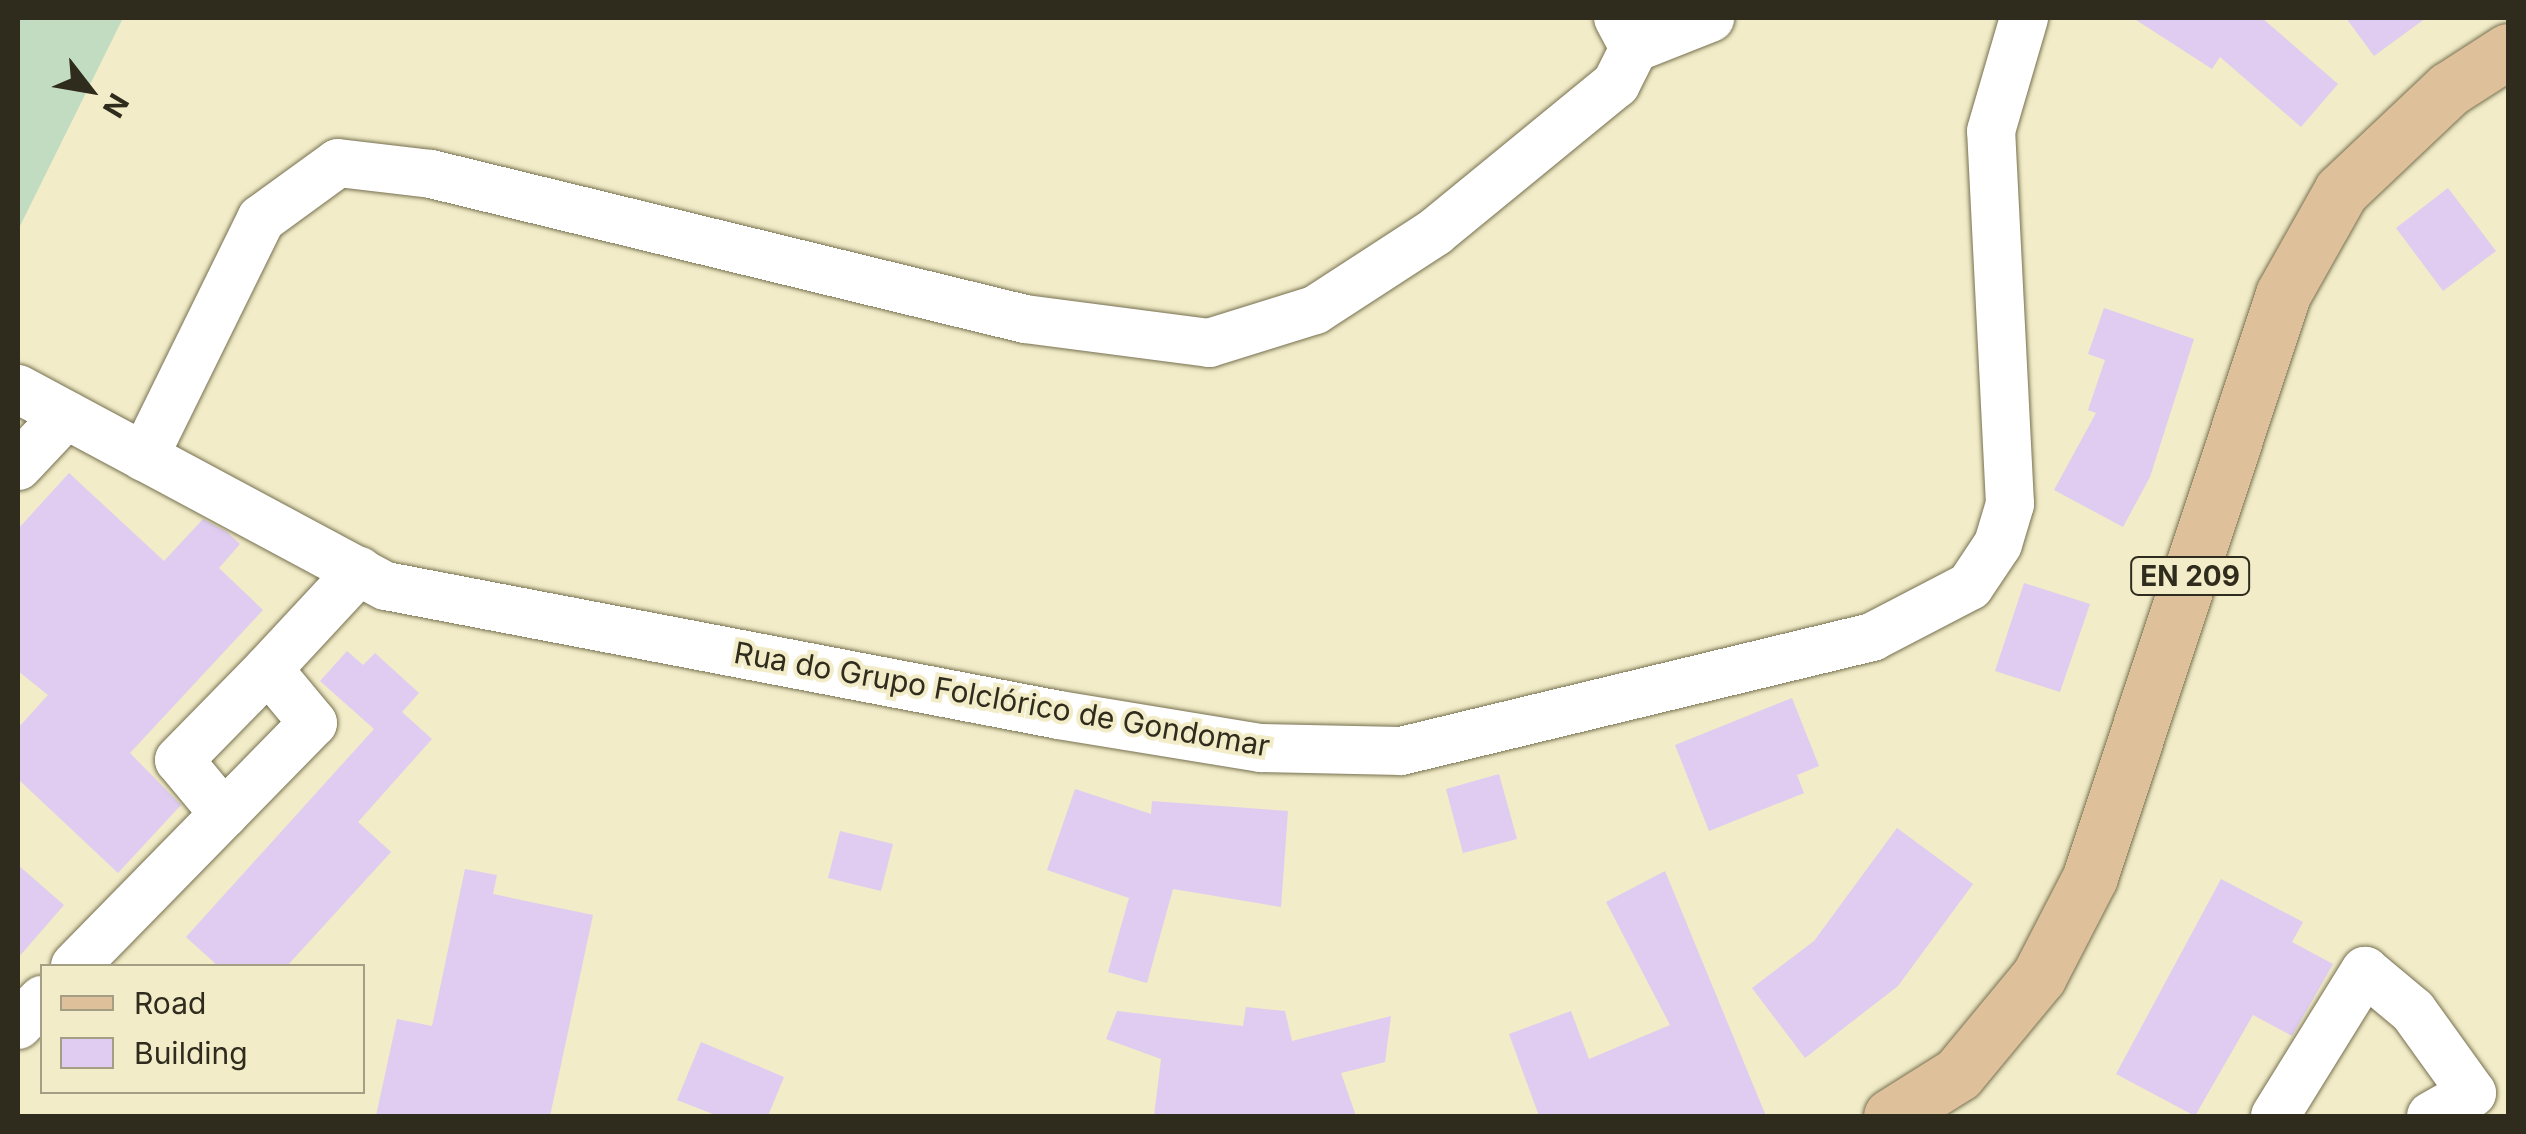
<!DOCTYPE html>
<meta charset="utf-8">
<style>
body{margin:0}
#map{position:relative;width:2526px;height:1134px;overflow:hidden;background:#f2ecc8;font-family:Inter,sans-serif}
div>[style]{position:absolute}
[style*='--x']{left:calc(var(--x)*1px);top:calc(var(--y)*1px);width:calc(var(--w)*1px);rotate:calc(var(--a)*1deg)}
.green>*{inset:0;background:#c1dcc1}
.building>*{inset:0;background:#dfccf0}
.roads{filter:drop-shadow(0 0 2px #767050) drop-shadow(0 0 2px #767050)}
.minor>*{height:48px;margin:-24px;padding:0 24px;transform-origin:24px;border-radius:24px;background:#fff}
.primary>*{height:55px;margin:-27.5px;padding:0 27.5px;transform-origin:27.5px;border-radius:27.5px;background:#dec09b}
span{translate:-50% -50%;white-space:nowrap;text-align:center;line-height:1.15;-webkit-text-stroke:8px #f2ecc8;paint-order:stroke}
.shield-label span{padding:2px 8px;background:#f2ecc8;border:2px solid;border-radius:8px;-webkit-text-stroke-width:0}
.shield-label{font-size:28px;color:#2f2c1e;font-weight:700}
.street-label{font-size:30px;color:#2f2c1e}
.frame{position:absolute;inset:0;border:20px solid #2f2c1e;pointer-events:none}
.legend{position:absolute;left:40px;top:964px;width:325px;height:130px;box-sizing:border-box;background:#f2ecc8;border:2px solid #a49f84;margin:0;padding:12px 18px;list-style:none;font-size:30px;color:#2f2c1e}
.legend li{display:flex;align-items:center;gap:20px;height:50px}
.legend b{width:50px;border:2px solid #a49f84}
.north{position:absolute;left:40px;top:40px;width:100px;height:100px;-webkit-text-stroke:8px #f2ecc8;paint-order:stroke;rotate:121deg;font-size:28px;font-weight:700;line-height:40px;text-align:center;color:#2f2c1e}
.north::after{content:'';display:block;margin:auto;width:35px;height:45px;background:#2f2c1e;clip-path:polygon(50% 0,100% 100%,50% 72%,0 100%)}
</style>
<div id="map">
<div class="green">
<i style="clip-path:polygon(18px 18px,123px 18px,18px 230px)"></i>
</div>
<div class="building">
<i style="clip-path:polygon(2133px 18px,2262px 18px,2338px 84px,2301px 127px,2220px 57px,2212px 69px)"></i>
<i style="clip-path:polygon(2346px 18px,2426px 18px,2374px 56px)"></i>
<i style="clip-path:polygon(2448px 188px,2496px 251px,2443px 291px,2396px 228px)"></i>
<i style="clip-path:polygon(2104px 308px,2194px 339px,2150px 477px,2123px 527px,2054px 490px,2096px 413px,2088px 410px,2105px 360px,2088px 354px)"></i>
<i style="clip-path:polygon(69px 473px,164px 561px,203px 519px,227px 532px,240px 544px,219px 568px,263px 610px,130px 753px,181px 805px,118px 873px,18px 779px,18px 728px,48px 695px,18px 671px,18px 529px)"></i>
<i style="clip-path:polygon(2024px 583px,2090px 604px,2060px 692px,1995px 671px)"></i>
<i style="clip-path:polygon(347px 651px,363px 665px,375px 653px,419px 693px,402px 712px,432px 739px,358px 822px,391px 852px,287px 966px,218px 966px,186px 937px,374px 729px,320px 681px)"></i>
<i style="clip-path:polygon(1792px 698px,1819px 766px,1797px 775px,1804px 793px,1709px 831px,1675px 745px)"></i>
<i style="clip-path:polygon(1499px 774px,1517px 839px,1463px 853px,1446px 789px)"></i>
<i style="clip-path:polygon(1075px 789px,1151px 814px,1152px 801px,1288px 811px,1281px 907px,1173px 889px,1147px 983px,1108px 972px,1129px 898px,1047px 870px)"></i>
<i style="clip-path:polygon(1897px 828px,1973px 884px,1898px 986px,1805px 1058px,1752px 988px,1814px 941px)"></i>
<i style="clip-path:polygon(840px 831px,893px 844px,881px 891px,828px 878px)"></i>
<i style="clip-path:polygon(18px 865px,64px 905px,18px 958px)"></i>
<i style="clip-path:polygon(465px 869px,497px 875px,493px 894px,593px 915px,550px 1116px,376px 1116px,397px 1019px,432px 1026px)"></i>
<i style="clip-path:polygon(1665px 871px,1766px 1116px,1539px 1116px,1509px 1034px,1571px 1011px,1589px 1059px,1670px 1025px,1606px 902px)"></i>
<i style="clip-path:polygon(2221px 879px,2303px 922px,2292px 942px,2333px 964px,2292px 1036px,2253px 1015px,2195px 1116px,2116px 1074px)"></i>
<i style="clip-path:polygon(1246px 1007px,1285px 1011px,1292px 1041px,1391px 1016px,1385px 1062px,1341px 1073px,1356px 1116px,1154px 1116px,1161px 1059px,1106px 1039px,1117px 1011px,1243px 1026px)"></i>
<i style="clip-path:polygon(701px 1042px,784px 1077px,768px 1116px,718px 1116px,677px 1100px)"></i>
</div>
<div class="roads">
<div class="minor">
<i style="--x:1634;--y:48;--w:82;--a:-21.5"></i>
<i style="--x:18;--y:389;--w:417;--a:28.2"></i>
<i style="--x:386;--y:586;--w:685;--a:10.85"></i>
<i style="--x:1059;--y:715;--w:205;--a:9.3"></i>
<i style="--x:1261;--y:748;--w:140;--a:1.2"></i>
<i style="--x:1401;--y:751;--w:485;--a:-13.6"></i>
<i style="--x:1872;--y:637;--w:110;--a:-27.5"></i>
<i style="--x:1970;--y:586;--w:50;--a:-56.3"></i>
<i style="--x:1998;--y:544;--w:42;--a:-73.3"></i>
<i style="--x:2010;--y:504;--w:373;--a:-92.9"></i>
<i style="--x:1991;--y:131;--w:118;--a:-73.7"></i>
<i style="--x:144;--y:457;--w:265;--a:-63.8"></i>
<i style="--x:261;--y:219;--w:95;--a:-36"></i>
<i style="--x:338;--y:163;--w:94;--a:6.7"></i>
<i style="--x:431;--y:174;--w:611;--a:13.72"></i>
<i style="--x:1025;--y:319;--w:186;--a:7.4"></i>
<i style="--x:1209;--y:343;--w:111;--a:-17.3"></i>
<i style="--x:1315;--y:310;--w:143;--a:-33"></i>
<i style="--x:1435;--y:232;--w:234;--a:-39.3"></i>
<i style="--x:1616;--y:84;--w:40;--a:-63.4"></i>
<i style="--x:1634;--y:48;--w:34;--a:-118"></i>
<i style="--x:18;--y:466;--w:70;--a:-46.7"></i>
<i style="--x:224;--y:814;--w:70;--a:-129.8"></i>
<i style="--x:179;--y:760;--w:127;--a:-45.6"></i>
<i style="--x:75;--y:966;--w:340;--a:-45.6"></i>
<i style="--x:313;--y:723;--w:70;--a:-129.8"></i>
<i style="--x:268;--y:669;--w:134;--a:-47.1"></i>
<i style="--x:18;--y:1025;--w:35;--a:-46"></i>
<i style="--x:2275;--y:1116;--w:171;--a:-58.2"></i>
<i style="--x:2365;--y:971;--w:62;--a:39.8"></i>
<i style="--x:2413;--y:1011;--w:101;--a:54.3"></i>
<i style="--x:2472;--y:1093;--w:47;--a:150.7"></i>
</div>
<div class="primary">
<i style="--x:1891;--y:1116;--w:79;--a:-32.1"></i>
<i style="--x:1958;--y:1074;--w:127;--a:-50.4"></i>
<i style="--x:2039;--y:976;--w:111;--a:-62.7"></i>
<i style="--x:2090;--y:877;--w:614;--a:-71.68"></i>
<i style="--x:2283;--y:294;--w:118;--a:-60.6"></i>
<i style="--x:2341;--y:191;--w:149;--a:-43.4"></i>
<i style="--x:2449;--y:89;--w:70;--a:-32.8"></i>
</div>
</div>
<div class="shield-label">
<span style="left:2190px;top:576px">EN 209</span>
</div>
<div class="street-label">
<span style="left:1002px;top:699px;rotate:10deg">Rua do Grupo Folclórico de Gondomar</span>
</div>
<div class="frame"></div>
<ul class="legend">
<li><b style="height:12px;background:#dec09b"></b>Road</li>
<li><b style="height:28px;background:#dfccf0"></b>Building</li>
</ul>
<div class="north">N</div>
</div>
